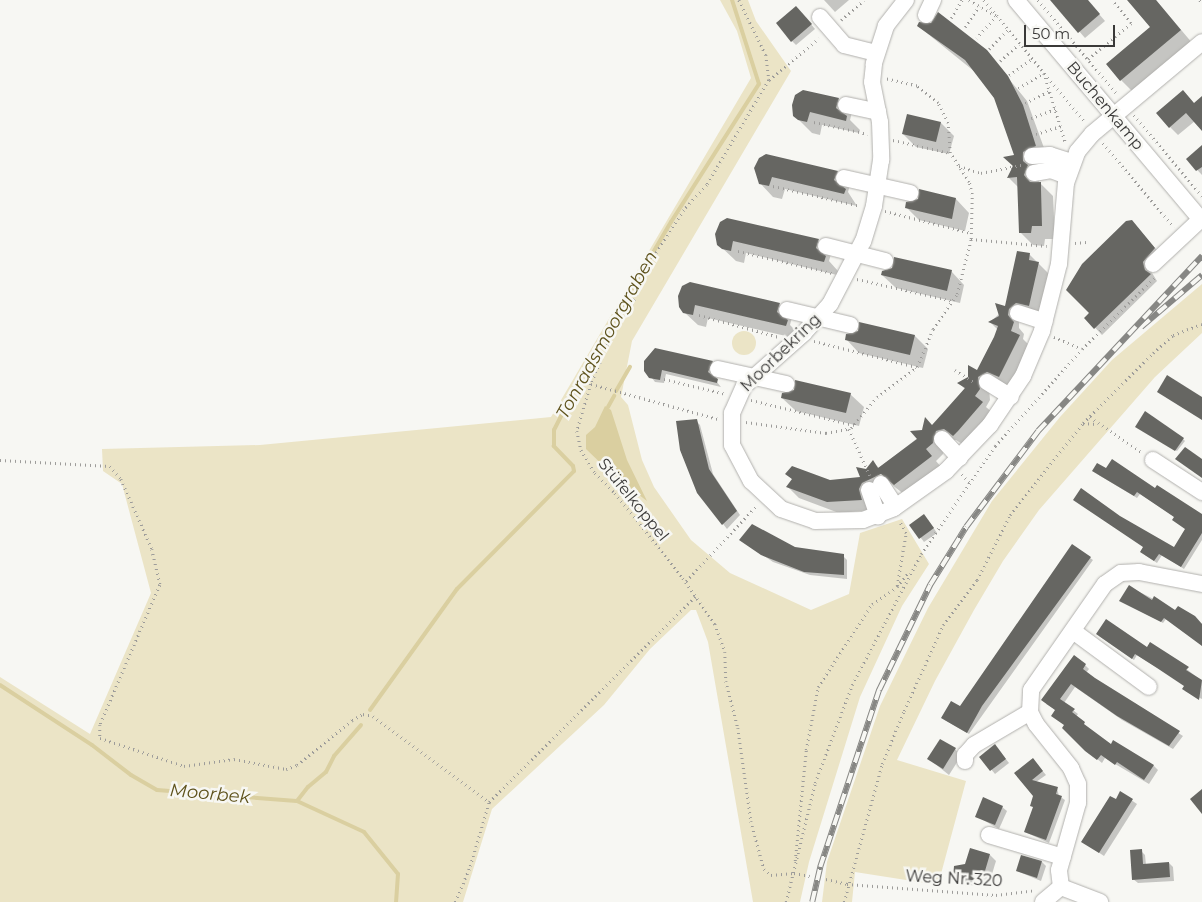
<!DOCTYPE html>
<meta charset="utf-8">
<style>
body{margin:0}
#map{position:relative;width:1202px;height:902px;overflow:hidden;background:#f7f7f3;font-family:Montserrat,sans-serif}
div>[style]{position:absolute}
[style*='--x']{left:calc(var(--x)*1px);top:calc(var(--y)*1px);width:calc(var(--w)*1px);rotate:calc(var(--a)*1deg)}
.green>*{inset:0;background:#ebe4c6}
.round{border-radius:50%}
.water>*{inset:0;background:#dacfa0}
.shadow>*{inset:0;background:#0003}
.stream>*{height:4px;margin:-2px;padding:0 2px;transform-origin:2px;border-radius:2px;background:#dacfa0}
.building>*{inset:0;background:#666662}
.path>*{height:2.5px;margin-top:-1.25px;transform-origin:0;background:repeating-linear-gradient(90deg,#9d9c9a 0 1px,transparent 0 5px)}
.roads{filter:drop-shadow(0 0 1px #b1b0ad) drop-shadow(0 0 1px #b1b0ad)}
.minor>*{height:16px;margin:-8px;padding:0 8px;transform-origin:8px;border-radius:8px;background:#fff}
.rail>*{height:5.5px;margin-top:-2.75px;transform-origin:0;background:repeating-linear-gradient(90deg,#f7f7f3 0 11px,#878784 0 22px);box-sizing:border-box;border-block:1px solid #878784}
span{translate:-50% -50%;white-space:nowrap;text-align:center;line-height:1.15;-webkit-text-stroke:5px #f7f7f3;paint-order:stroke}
.street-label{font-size:16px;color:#3a3938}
.water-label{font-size:18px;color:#5e521b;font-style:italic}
.scale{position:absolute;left:1024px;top:25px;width:91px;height:22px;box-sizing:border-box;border:2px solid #3a3938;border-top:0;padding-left:6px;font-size:15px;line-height:18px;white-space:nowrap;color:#3a3938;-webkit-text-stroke:4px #f7f7f3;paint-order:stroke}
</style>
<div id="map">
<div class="green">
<i style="clip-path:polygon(720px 0,748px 0,756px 21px,791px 71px,632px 341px,621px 397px,628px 405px,642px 460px,654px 487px,691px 540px,730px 573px,811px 610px,849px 594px,860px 533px,902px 519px,929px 564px,902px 606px,860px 697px,809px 862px,800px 902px,753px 902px,708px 642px,696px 610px,691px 610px,650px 649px,604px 705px,492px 809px,463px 902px,0 902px,0 677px,90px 734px,151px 593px,122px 484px,103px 471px,102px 449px,260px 445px,551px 417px,751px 78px,737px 31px)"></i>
<i style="clip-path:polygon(1202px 284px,1202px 333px,1155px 377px,1039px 510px,1003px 561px,974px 610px,935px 681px,897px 760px,966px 781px,938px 885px,855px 872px,852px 902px,822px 902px,827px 862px,880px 706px,928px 608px,992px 501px,1060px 417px,1112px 360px)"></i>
<i class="round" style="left:732px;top:331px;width:24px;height:24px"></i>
</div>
<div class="water">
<i style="clip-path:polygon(605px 406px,611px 410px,627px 460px,647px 501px,613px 475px,586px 449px,586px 435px,595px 427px)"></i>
</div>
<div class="shadow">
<i style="clip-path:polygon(824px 0,849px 0,835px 12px)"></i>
<i style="clip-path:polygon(1052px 0,1087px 0,1105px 21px,1085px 38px)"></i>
<i style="clip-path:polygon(1128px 0,1156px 0,1193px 44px,1134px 93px,1121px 80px,1151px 28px)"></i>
<i style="clip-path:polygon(800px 11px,815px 29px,796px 45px,792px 41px)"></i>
<i style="clip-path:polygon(939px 14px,986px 51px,1027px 101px,1048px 159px,1036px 165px,1039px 182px,1053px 196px,1055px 239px,1045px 239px,1044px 246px,1033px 245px,1020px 232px,1019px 188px,1009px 178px,1015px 156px,1000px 106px,980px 76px,918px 26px,932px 25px)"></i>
<i style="clip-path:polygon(1202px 98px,1202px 129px,1195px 121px,1178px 135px,1170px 127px)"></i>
<i style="clip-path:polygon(839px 99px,852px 112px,850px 120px,860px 130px,859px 133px,822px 125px,820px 135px,812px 133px,795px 116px)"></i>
<i style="clip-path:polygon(941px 123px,954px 136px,949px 154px,916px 147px,903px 134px)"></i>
<i style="clip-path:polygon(1202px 147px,1202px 175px,1187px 159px)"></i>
<i style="clip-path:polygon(760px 159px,837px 172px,850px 185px,848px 192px,857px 206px,785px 189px,782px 199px,773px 197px,760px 183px)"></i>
<i style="clip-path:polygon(920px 191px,956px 199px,969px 213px,965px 231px,919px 220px,906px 207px,919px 200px)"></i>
<i style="clip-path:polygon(1138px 228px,1161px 255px,1149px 268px,1157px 281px,1102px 335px,1086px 318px)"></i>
<i style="clip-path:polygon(716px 234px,818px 240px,831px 254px,829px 261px,838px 271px,837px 275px,746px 253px,744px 263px,736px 261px,718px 244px)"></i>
<i style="clip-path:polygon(evenodd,1029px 254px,1049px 274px,1040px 316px,1019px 320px,1019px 328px,1024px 334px,1023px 339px,1030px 346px,1010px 387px,989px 388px,990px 400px,986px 407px,993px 413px,965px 446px,956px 440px,946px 442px,943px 454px,936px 461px,942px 468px,905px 495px,891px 484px,872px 495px,872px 510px,839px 513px,799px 498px,788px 487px,793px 480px,787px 474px,830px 481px,862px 478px,873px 462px,879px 468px,933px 426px,965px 389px,959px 383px,977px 372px,998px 330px,990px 322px,1006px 308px,1029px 254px,876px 472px,889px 477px,876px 475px,876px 472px)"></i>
<i style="clip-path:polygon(951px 271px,964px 285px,960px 303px,896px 288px,882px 275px)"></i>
<i style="clip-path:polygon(679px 296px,779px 304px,792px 317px,790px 325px,800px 335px,799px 339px,708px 318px,706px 327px,698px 325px,684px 312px)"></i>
<i style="clip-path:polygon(915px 336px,928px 349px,923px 368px,859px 353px,846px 339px)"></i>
<i style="clip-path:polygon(712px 362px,716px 366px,712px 376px,721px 387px,666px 374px,664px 383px,655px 382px,646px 370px)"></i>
<i style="clip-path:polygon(850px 394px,864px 407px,859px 426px,796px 411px,782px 398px)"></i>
<i style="clip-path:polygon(696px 421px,700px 425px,713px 474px,740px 515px,727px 529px,699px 493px)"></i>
<i style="clip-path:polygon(1138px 428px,1183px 439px,1185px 441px,1177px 451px)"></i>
<i style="clip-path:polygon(1097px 474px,1155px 490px,1202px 516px,1202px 540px,1184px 569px,1162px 555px,1157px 563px,1145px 555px,1145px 548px,1119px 517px,1174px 549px,1186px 529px,1175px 517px,1140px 494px,1137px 498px)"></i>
<i style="clip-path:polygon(928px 520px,937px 533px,924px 542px,911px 525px)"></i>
<i style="clip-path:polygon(741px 540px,843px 556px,847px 560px,847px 579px,810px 575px,773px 562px)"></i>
<i style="clip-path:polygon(1073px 546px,1093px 560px,969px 734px,945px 720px,961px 708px)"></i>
<i style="clip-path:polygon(1130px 587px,1202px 624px,1202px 645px,1166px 619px,1163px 623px,1123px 602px)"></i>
<i style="clip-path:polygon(1099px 636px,1171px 657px,1202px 681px,1202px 699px,1185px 691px,1186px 686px,1137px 655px,1134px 660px)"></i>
<i style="clip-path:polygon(1085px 665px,1089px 669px,1086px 673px,1183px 736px,1173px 749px,1122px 720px,1075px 687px,1064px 703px,1078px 714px,1076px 717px,1087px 728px,1111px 745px,1114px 742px,1154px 766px,1158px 770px,1149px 784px,1105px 758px,1102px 763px,1079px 744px,1056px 710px,1046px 704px)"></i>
<i style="clip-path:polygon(955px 749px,961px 756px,949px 775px,929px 759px)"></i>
<i style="clip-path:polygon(999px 750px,1009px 763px,995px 774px,981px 757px)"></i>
<i style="clip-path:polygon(1036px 763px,1046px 775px,1036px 782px,1057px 788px,1059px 796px,1065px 800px,1049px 843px,1025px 832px,1034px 808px,1034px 795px,1016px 773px)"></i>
<i style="clip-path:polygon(1121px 793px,1137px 804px,1104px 856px,1083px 842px)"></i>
<i style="clip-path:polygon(1002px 807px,1007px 811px,999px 829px,976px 816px)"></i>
<i style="clip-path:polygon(1141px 851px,1145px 855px,1146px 865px,1169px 863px,1173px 867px,1174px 881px,1138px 883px,1133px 879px)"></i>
<i style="clip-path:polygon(990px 855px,996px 861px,988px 887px,961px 884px,954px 878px,966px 865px)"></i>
<i style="clip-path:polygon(1042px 862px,1046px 866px,1041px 881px,1017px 871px)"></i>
</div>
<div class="stream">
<i style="--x:616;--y:391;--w:28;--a:-60"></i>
<i style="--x:608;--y:407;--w:13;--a:-61"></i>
<i style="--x:0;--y:685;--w:110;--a:33.1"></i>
<i style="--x:92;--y:745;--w:49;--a:37.6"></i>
<i style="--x:131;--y:775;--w:30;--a:30"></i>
<i style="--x:157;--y:790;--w:140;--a:4.5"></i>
<i style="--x:297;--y:801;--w:74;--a:24.8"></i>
<i style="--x:364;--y:832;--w:54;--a:51"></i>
<i style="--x:398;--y:874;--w:28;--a:94"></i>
<i style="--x:370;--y:710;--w:149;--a:-54.3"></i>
<i style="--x:457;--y:589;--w:166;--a:-45.2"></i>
<i style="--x:574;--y:471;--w:5;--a:-101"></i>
<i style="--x:573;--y:466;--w:28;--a:-134"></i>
<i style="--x:554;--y:446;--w:16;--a:-90"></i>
<i style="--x:554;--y:430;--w:68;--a:-63.1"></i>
<i style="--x:585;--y:369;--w:170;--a:-59.7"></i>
<i style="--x:671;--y:222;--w:164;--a:-57.5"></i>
<i style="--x:759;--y:84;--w:88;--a:-107.8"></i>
<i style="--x:297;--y:801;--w:18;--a:-52"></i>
<i style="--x:308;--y:787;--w:23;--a:-40"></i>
<i style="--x:326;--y:772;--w:18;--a:-63"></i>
<i style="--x:334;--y:756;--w:41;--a:-48.9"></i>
</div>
<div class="building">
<i style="clip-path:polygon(1050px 0,1088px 0,1100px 14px,1078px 33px)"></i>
<i style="clip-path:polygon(1127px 0,1156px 0,1181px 30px,1120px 81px,1106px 64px,1150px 27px)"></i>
<i style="clip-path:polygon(796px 6px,812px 24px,791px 42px,776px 23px)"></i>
<i style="clip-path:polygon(938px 12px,987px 50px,1008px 76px,1023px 105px,1036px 146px,1023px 152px,1023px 161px,1028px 165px,1024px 175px,1030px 182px,1041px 182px,1041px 189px,1042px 226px,1032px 226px,1031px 233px,1019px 233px,1017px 177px,1007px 178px,1013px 166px,1003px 157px,1014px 155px,994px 98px,965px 60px,917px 26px,919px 22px,931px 23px)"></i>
<i style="clip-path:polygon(803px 90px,839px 98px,836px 108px,847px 116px,846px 121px,810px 112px,807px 122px,798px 120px,793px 116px,792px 105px,795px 95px)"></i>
<i style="clip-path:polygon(1183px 90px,1194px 103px,1202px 96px,1202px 131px,1186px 113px,1169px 128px,1156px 113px)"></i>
<i style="clip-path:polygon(907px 114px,941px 122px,936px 142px,902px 134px)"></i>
<i style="clip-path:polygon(1202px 145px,1202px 167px,1196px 171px,1186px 159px)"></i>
<i style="clip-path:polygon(766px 154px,838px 171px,834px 180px,846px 189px,844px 194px,772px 177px,769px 186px,759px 184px,754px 168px,759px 158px)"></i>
<i style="clip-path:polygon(919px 189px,956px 198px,952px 219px,905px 208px,906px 202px,918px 199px)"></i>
<i style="clip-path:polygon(727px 218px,819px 239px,816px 248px,826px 256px,824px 262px,733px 241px,731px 251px,722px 249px,717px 245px,715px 234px,720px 222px)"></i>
<i style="clip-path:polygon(1132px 220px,1155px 248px,1143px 262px,1145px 270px,1151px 274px,1094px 329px,1084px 318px,1089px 313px,1066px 290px,1082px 264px,1126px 221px)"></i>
<i style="clip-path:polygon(1017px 251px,1030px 253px,1029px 260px,1039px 262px,1029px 306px,1016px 303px,1009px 309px,1008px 315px,1014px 322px,1011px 331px,1020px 335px,999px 377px,987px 372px,978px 377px,980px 389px,975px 396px,983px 402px,958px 431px,953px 436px,944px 429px,936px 431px,933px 443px,926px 449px,932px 456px,894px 485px,881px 474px,862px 483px,859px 489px,862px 500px,827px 502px,786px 487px,792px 479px,785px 474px,792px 466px,830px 480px,860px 477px,856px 467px,866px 469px,873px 460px,878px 468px,917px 439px,910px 431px,922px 430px,925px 417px,932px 425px,941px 415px,965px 388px,957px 383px,968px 377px,968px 365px,977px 370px,994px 337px,998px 326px,988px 322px,999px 316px,995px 303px,1005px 306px)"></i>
<i style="clip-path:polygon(894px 257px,952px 270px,947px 291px,881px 275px,882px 271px,892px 268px)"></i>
<i style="clip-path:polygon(690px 282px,780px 303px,777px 312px,788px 320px,786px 326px,695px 305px,693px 315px,683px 313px,679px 307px,678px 296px,682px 286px)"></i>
<i style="clip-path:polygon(859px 322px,915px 335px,910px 355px,845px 340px,846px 334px,858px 331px)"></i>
<i style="clip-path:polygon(655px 348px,713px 361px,708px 372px,718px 379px,717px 383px,662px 370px,660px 380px,649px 378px,644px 371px,644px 361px)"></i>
<i style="clip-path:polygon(1167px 375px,1202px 397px,1202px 420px,1157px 392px)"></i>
<i style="clip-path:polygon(795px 380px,851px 393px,846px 413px,781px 398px,782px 393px,794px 390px)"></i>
<i style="clip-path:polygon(1145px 411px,1184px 438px,1175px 451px,1135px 427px)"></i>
<i style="clip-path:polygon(697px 419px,709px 469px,737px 511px,722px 525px,697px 493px,680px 450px,676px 421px)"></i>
<i style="clip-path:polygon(1185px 447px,1202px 459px,1202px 478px,1175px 459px)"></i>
<i style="clip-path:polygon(1112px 459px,1155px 488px,1157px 485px,1202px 514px,1202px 533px,1181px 567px,1159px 554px,1154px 561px,1140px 552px,1143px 547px,1073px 500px,1081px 488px,1120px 516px,1174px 547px,1185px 529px,1172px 520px,1174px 517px,1137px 492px,1134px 496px,1092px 471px,1097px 463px,1106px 468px)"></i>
<i style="clip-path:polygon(924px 514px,934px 528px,919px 539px,909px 525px)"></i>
<i style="clip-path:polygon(752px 524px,795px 547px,844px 554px,844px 575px,804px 572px,761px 555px,739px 540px)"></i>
<i style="clip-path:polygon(1072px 544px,1091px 557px,982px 706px,967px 733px,941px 718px,951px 701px,960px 706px)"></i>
<i style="clip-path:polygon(1129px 585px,1152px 600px,1154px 596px,1175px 610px,1178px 606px,1195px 616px,1202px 624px,1202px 646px,1164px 618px,1161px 622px,1119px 601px)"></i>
<i style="clip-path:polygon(1106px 619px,1147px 647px,1150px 642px,1189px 667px,1186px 670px,1202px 680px,1199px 700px,1182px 689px,1184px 686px,1157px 668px,1135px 654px,1132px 659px,1096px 634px)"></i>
<i style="clip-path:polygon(1074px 655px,1086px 664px,1083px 669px,1095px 678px,1180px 731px,1169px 746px,1117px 716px,1071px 684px,1060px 699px,1075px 709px,1072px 712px,1085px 722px,1084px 724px,1111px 744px,1113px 740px,1154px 765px,1144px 780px,1117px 762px,1115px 765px,1101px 755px,1097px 760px,1085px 751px,1062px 728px,1064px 725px,1051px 716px,1055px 710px,1041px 700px)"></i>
<i style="clip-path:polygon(940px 739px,956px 748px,943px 769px,927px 759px)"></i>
<i style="clip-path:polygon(995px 744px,1006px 759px,990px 771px,979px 757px)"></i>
<i style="clip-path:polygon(1033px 758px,1043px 771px,1032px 780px,1058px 787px,1056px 794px,1062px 796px,1046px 840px,1024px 832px,1033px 807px,1030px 806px,1033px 796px,1014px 773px)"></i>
<i style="clip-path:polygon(1202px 789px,1202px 814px,1190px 799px)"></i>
<i style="clip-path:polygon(1120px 791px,1133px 799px,1099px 853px,1081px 842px,1110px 796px,1116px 799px)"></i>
<i style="clip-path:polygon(983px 797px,1003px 806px,995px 825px,975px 817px)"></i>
<i style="clip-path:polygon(970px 848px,990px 854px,982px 881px,953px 878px,954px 866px,965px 864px)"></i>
<i style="clip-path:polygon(1142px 849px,1143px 864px,1169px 862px,1170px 877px,1132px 880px,1130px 850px)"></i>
<i style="clip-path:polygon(1021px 855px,1042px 861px,1037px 878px,1016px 871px)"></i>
</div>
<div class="path">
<i style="--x:739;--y:0;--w:61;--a:63.9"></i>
<i style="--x:766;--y:55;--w:25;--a:83"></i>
<i style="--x:769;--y:80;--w:122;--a:120.6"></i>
<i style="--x:707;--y:185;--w:34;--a:133"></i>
<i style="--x:684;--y:210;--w:57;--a:122.9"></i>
<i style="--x:653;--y:258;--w:45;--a:113.7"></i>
<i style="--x:635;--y:299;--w:43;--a:122.6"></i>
<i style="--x:612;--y:335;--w:53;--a:113.2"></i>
<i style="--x:591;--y:384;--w:49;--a:106.6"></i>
<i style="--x:577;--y:431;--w:19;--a:78"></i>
<i style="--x:581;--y:450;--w:27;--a:59"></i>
<i style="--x:595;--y:473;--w:28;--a:45"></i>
<i style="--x:615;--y:493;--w:109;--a:51.3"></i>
<i style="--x:683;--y:578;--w:56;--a:55.2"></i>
<i style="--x:715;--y:624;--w:30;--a:70"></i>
<i style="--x:725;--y:652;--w:29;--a:88"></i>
<i style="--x:726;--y:681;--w:49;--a:75.7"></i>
<i style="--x:738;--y:728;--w:94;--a:82"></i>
<i style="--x:751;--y:821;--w:50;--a:74.8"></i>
<i style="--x:764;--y:869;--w:9;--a:41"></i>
<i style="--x:771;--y:875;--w:23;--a:-5"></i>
<i style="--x:794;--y:873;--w:16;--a:11"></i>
<i style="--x:969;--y:0;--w:32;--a:30"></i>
<i style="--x:997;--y:16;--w:30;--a:132"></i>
<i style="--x:984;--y:0;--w:158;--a:50.4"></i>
<i style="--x:1038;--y:0;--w:124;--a:49.9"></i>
<i style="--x:1200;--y:0;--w:4;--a:56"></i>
<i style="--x:951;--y:18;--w:21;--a:-59"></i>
<i style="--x:841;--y:20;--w:30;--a:-41"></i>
<i style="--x:965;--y:27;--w:25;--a:-56"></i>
<i style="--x:989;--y:49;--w:28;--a:-46"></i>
<i style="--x:1088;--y:59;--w:56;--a:-39.9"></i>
<i style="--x:1131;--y:23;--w:30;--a:-130"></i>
<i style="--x:1000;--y:61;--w:25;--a:-42"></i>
<i style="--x:1009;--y:75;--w:28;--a:-35"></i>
<i style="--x:769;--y:80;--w:65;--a:-40"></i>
<i style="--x:1018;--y:88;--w:30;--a:-30"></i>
<i style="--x:1044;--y:73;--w:74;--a:72.8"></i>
<i style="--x:1025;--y:103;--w:28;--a:-26"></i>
<i style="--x:1134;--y:115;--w:106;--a:50"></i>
<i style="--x:1031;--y:118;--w:27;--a:-20"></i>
<i style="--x:814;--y:122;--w:55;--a:12.5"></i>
<i style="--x:1036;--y:134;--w:26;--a:-18"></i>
<i style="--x:893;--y:140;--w:58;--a:12.8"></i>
<i style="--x:1103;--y:143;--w:110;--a:49.8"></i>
<i style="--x:959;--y:166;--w:23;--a:18"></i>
<i style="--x:981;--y:173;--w:41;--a:-11.3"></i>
<i style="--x:773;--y:186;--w:89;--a:12.9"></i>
<i style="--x:885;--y:211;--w:89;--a:14.3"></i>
<i style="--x:971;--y:239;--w:76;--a:5.3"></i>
<i style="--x:1075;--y:243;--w:11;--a:-5"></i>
<i style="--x:738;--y:251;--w:97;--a:13.2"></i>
<i style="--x:857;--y:279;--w:98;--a:12.9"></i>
<i style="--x:699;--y:315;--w:83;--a:15.4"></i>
<i style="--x:1054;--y:337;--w:30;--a:23"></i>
<i style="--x:814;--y:341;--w:106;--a:14.2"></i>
<i style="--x:955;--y:370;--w:22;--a:32"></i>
<i style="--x:664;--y:379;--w:64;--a:13.6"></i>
<i style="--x:591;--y:384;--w:132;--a:15.4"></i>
<i style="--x:751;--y:400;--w:106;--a:13.6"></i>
<i style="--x:1090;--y:417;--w:62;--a:34.5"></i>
<i style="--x:746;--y:422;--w:81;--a:7.8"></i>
<i style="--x:826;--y:433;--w:25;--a:-11"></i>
<i style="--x:851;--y:428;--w:40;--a:-50"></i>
<i style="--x:877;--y:397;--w:50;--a:-36.9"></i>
<i style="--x:917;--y:367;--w:41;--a:-67.2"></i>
<i style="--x:933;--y:329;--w:42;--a:-55.6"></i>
<i style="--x:957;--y:294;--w:57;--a:-75.7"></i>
<i style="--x:971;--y:239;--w:45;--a:-88.7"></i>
<i style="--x:972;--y:194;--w:12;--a:-104"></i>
<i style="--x:969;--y:182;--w:35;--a:-123"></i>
<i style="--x:950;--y:153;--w:30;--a:-94"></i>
<i style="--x:948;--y:123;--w:22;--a:-117"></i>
<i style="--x:938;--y:103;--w:27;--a:-141"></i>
<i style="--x:917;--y:86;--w:31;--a:-167"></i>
<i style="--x:1083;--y:423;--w:13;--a:4"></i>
<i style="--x:849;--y:429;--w:51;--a:65.9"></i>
<i style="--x:0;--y:460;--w:110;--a:3.1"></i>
<i style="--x:110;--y:466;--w:17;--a:50"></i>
<i style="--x:121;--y:479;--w:77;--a:66.1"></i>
<i style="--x:152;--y:549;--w:37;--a:77"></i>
<i style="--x:160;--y:585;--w:152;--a:113.2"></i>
<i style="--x:100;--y:725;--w:13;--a:90"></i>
<i style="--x:100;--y:738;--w:89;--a:18.4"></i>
<i style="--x:184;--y:766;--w:50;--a:-8"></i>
<i style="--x:234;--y:759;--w:53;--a:10.9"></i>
<i style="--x:286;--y:769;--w:12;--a:-20"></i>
<i style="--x:297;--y:765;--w:71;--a:-39.3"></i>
<i style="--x:352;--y:720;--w:13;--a:-29"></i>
<i style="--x:363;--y:714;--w:10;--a:11"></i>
<i style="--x:373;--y:716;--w:144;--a:36.6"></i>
<i style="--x:962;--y:474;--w:11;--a:49"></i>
<i style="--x:686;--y:581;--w:104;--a:-46.9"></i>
<i style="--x:897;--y:586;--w:54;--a:-80.4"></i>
<i style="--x:906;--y:533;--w:14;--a:-120"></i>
<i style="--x:795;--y:861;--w:112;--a:-84.3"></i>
<i style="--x:806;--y:750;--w:64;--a:-79.2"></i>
<i style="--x:818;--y:687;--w:99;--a:-57"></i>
<i style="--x:872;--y:604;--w:30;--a:-34"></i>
<i style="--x:897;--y:587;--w:18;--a:-52"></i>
<i style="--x:826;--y:879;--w:22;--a:13"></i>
<i style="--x:847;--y:884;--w:149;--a:4.2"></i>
<i style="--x:996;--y:895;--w:38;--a:-7"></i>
<i style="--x:455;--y:902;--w:39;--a:-67"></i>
<i style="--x:470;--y:866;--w:67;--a:-73.5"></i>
<i style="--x:489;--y:802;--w:291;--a:-44.9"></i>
<i style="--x:786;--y:902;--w:122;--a:-76.3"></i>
<i style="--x:815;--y:783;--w:105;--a:-69.3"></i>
<i style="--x:852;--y:685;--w:148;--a:-62.2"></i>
<i style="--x:921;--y:554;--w:131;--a:-55.6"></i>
<i style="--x:995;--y:446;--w:130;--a:-48.1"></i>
<i style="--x:1082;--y:349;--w:101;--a:-44.6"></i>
<i style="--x:844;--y:902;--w:143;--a:-74.6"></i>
<i style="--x:882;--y:764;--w:57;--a:-67.5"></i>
<i style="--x:904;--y:711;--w:94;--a:-65.6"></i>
<i style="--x:943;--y:625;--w:56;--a:-52.9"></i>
<i style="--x:977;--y:580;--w:73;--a:-63.1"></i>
<i style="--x:1010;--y:515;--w:117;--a:-51.6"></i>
<i style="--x:1083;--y:423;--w:99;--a:-45"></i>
<i style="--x:1153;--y:353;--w:27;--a:-42"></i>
<i style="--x:1173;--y:335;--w:31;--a:-21"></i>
</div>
<div class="roads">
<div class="minor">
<i style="--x:906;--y:0;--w:33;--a:128"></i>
<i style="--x:886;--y:26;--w:40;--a:108"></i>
<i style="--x:874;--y:64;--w:18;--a:96"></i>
<i style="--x:872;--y:82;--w:41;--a:78.7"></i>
<i style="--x:880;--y:122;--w:38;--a:88"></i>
<i style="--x:881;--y:160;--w:47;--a:98.7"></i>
<i style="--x:874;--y:206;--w:37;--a:107"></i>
<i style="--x:863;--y:241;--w:71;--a:117.6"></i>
<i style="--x:830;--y:304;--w:39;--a:132"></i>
<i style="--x:804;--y:333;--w:80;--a:138.5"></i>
<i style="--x:744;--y:386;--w:30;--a:114"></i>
<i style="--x:732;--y:413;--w:32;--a:90"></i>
<i style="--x:732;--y:445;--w:41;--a:62.2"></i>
<i style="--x:751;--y:481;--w:41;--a:43"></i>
<i style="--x:781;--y:509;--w:36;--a:19"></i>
<i style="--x:815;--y:521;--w:48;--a:-1.2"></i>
<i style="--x:863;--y:520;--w:33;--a:-21"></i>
<i style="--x:894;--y:508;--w:64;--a:-35.4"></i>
<i style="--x:946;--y:471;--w:64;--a:-46.3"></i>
<i style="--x:990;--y:425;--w:59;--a:-56"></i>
<i style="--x:1023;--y:376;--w:49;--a:-67.1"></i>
<i style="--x:1042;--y:331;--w:69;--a:-75.8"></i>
<i style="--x:1059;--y:264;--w:81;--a:-85.1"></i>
<i style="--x:1066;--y:183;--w:33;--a:-70"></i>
<i style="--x:1077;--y:152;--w:23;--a:-50"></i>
<i style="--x:1092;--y:134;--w:143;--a:-39.9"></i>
<i style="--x:1016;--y:0;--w:289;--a:49.9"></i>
<i style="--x:926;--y:15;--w:17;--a:-65"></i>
<i style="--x:820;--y:17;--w:37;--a:49"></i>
<i style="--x:844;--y:45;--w:33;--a:14"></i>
<i style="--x:846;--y:105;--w:33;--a:12"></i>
<i style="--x:1032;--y:156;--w:18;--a:-3"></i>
<i style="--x:1050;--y:155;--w:23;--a:18"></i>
<i style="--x:1034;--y:173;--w:17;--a:-10"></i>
<i style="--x:1051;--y:170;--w:17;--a:21"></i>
<i style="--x:844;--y:178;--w:68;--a:12.8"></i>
<i style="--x:826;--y:246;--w:61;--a:14.3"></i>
<i style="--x:1153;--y:264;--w:66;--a:-43.2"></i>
<i style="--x:787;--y:310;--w:65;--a:13.4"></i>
<i style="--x:1018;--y:313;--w:28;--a:18"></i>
<i style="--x:718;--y:369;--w:70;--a:12.4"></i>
<i style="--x:987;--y:382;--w:28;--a:32"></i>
<i style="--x:942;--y:439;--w:26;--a:47"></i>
<i style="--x:1153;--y:460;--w:59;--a:33.1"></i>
<i style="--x:881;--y:484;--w:27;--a:57"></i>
<i style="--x:869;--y:490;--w:28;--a:71"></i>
<i style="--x:1073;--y:631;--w:94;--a:36.4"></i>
<i style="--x:965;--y:761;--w:6;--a:-90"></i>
<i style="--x:965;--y:755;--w:13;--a:-48"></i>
<i style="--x:974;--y:745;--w:65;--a:-30.5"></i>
<i style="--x:989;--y:835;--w:77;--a:16.6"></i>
<i style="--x:1061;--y:887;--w:17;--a:-97"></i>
<i style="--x:1059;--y:870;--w:70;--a:-74.2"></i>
<i style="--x:1078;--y:803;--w:19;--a:-90"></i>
<i style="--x:1078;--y:784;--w:17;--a:-114"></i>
<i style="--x:1071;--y:768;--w:56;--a:-128.5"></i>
<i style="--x:1036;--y:724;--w:13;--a:-117"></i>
<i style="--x:1030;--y:712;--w:22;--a:-87"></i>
<i style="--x:1031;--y:690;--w:129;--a:-55.1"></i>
<i style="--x:1105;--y:584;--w:19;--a:-35"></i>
<i style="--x:1121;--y:573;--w:18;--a:-3"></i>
<i style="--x:1139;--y:572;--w:64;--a:10.8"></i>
<i style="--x:1061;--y:887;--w:42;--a:21"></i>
<i style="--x:1043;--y:902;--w:23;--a:-40"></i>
</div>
</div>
<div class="rail">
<i style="--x:1141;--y:327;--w:80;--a:-40.4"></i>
<i style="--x:812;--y:902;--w:36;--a:-77"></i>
<i style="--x:820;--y:867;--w:187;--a:-71.6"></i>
<i style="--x:879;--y:690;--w:117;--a:-64.1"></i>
<i style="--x:930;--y:585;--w:68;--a:-58.2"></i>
<i style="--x:966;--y:527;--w:120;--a:-53.1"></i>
<i style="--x:1038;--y:431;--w:240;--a:-46.9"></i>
</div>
<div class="street-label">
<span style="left:1105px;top:106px;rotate:50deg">Buchenkamp</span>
<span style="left:781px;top:353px;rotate:-44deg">Moorbekring</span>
<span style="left:633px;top:500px;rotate:51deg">Stüfelkoppel</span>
<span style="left:954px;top:879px;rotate:3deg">Weg Nr. 320</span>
</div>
<div class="water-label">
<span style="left:607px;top:335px;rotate:-61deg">Tonradsmoorgraben</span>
<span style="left:210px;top:794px;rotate:5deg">Moorbek</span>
</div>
<div class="scale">50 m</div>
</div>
